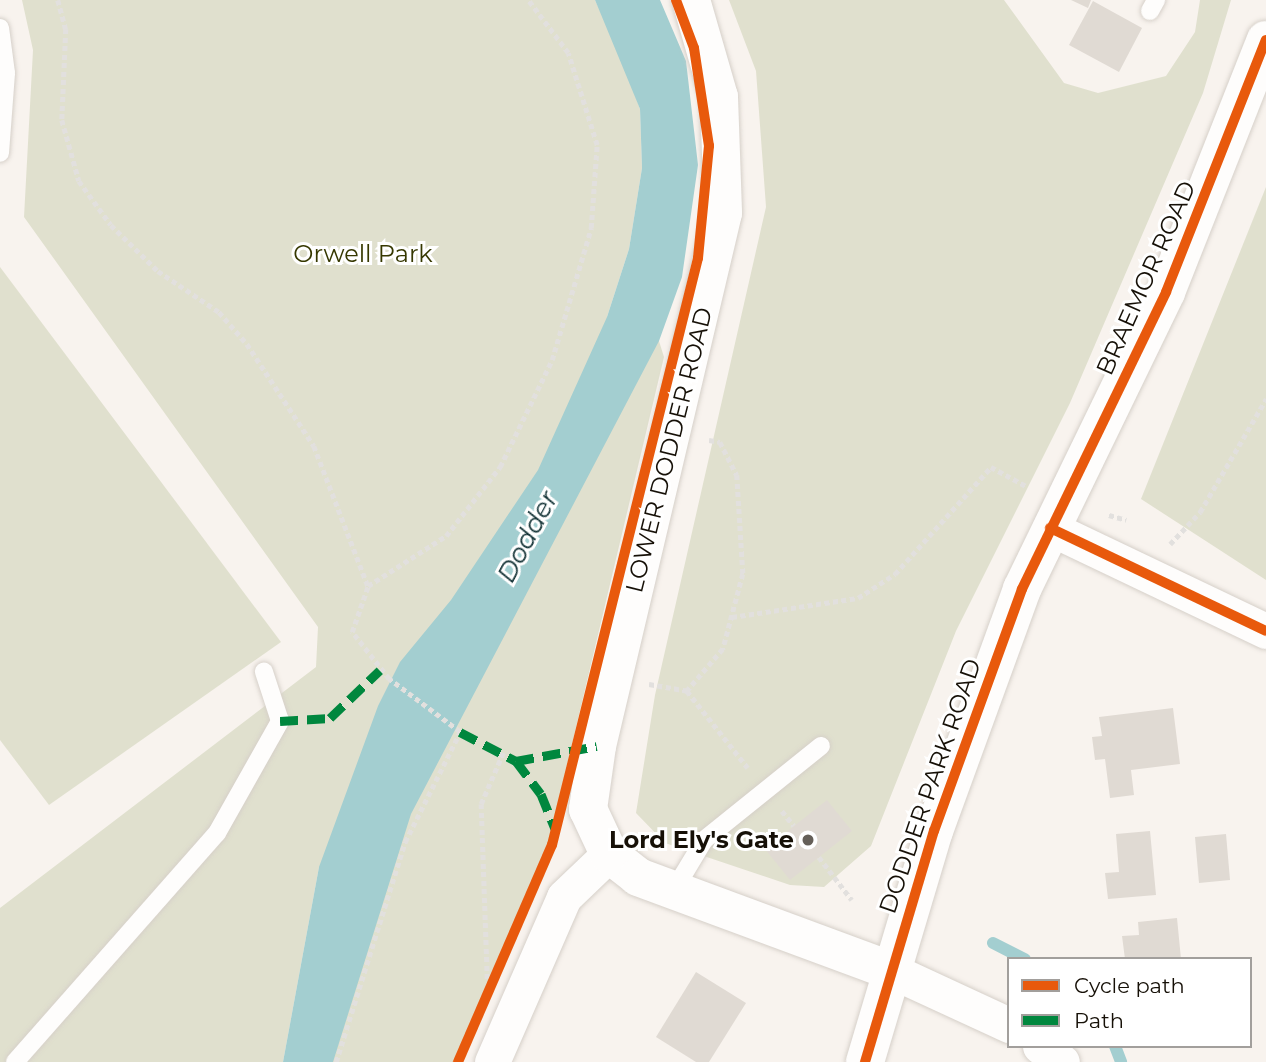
<!DOCTYPE html>
<style>
body{margin:0}
#map{position:relative;width:1266px;height:1062px;overflow:hidden;background:#f8f3ee;font-family:Montserrat,sans-serif}
div>[style]{position:absolute}
[style*='--x']{left:calc(var(--x)*1px);top:calc(var(--y)*1px);width:calc(var(--w)*1px);rotate:calc(var(--a)*1deg)}
.green>*{inset:0;background:#e0e0ce}
.water>*{inset:0;background:#a3ced0}
.stream>*{height:12px;margin:-6px;padding:0 6px;transform-origin:6px;border-radius:6px;background:#a3ced0}
.building>*{inset:0;background:#e0dad3}
.path>*{height:4.5px;margin-top:-2.25px;transform-origin:0;background:repeating-linear-gradient(90deg,#e2e0de 0 5px,transparent 0 8.5px)}
.roads{filter:drop-shadow(0 0 2px #d6d0c9) drop-shadow(0 0 2px #d6d0c9)}
.service>*{height:18px;margin:-9px;padding:0 9px;transform-origin:9px;border-radius:9px;background:#fefdfc}
.minor>*{height:35px;margin:-17.5px;padding:0 17.5px;transform-origin:17.5px;border-radius:17.5px;background:#fefdfc}
.tertiary>*{height:38px;margin:-19px;padding:0 19px;transform-origin:19px;border-radius:19px;background:#fefdfc}
.secondary>*{height:38px;margin:-19px;padding:0 19px;transform-origin:19px;border-radius:19px;background:#fefdfc}
.quiet>*{height:9px;margin-top:-4.5px;transform-origin:0;background:repeating-linear-gradient(90deg,#00873e 0 18px,transparent 0 27px)}
.cycleway>*{height:10px;margin:-5px;padding:0 5px;transform-origin:5px;border-radius:5px;background:#e8590c}
.dots>*{width:19px;height:19px;translate:-50% -50%;box-sizing:border-box;border:4px solid #fff;border-radius:50%}
span{translate:-50% -50%;white-space:nowrap;text-align:center;line-height:1.15;-webkit-text-stroke:6px #fff;paint-order:stroke}
.park-label{font-size:24px;color:#363800}
.street-label{font-size:24px;color:#161007}
.poi-label{font-size:24px;color:#161007;font-weight:700}
.right{translate:-100% -50%;text-align:right}
.water-label{font-size:26px;color:#163538;font-style:italic}
.legend{position:absolute;left:1007px;top:957px;width:245px;height:91px;box-sizing:border-box;background:#fff;border:2px solid #a29f9c;margin:0;padding:9px 12px;list-style:none;font-size:21px;color:#161007}
.legend li{display:flex;align-items:center;gap:14px;height:35px}
.legend b{width:35px;border:2px solid #a29f9c}
</style>
<div id="map">
<div class="green">
<i style="clip-path:polygon(22px 0,595px 0,620px 54px,640px 109px,642px 168px,629px 249px,607px 317px,659px 341px,664px 357px,549px 841px,456px 1062px,333px 1062px,319px 867px,283px 1062px,0 1062px,0 908px,316px 667px,318px 627px,24px 217px,33px 50px)"></i>
<i style="clip-path:polygon(729px 0,1004px 0,1064px 83px,1098px 93px,1166px 76px,1195px 32px,1200px 0,1231px 0,1203px 93px,1070px 403px,956px 631px,871px 846px,824px 887px,790px 885px,665px 843px,636px 813px,655px 695px,766px 207px,756px 71px)"></i>
<i style="clip-path:polygon(1266px 187px,1266px 580px,1141px 499px)"></i>
<i style="clip-path:polygon(0 267px,281px 642px,49px 805px,0 740px)"></i>
</div>
<div class="water">
<i style="clip-path:polygon(595px 0,660px 0,686px 61px,698px 165px,682px 277px,659px 341px,411px 814px,333px 1062px,283px 1062px,319px 867px,378px 706px,400px 662px,451px 600px,538px 470px,607px 317px,629px 249px,642px 168px,640px 109px)"></i>
</div>
<div class="stream">
<i style="--x:993;--y:943;--w:36;--a:27"></i>
<i style="--x:1115;--y:1046;--w:17;--a:69"></i>
</div>
<div class="building">
<i style="clip-path:polygon(1071px 0,1091px 0,1088px 8px)"></i>
<i style="clip-path:polygon(1093px 1px,1142px 28px,1119px 72px,1069px 45px)"></i>
<i style="clip-path:polygon(1173px 708px,1180px 764px,1131px 770px,1134px 795px,1110px 798px,1105px 759px,1095px 760px,1092px 737px,1102px 736px,1099px 717px)"></i>
<i style="clip-path:polygon(827px 800px,852px 831px,790px 880px,765px 849px)"></i>
<i style="clip-path:polygon(1150px 831px,1156px 895px,1108px 899px,1105px 873px,1119px 872px,1116px 834px)"></i>
<i style="clip-path:polygon(1226px 834px,1230px 880px,1199px 883px,1195px 837px)"></i>
<i style="clip-path:polygon(1177px 918px,1181px 959px,1125px 959px,1122px 936px,1139px 935px,1138px 922px)"></i>
<i style="clip-path:polygon(696px 972px,746px 1003px,709px 1062px,696px 1062px,656px 1037px)"></i>
</div>
<div class="path">
<i style="--x:58;--y:0;--w:30;--a:75"></i>
<i style="--x:66;--y:29;--w:91;--a:92.5"></i>
<i style="--x:62;--y:120;--w:63;--a:74.4"></i>
<i style="--x:79;--y:181;--w:54;--a:54"></i>
<i style="--x:111;--y:225;--w:66;--a:44.4"></i>
<i style="--x:158;--y:271;--w:73;--a:33.9"></i>
<i style="--x:219;--y:312;--w:43;--a:48.8"></i>
<i style="--x:247;--y:344;--w:122;--a:56.7"></i>
<i style="--x:314;--y:446;--w:150;--a:68.9"></i>
<i style="--x:709;--y:440;--w:11;--a:10"></i>
<i style="--x:720;--y:442;--w:37;--a:63"></i>
<i style="--x:737;--y:475;--w:99;--a:86.5"></i>
<i style="--x:743;--y:574;--w:78;--a:104.9"></i>
<i style="--x:723;--y:649;--w:55;--a:130.6"></i>
<i style="--x:687;--y:691;--w:98;--a:51.6"></i>
<i style="--x:1109;--y:515;--w:18;--a:16"></i>
<i style="--x:1170;--y:544;--w:44;--a:-46.8"></i>
<i style="--x:1200;--y:512;--w:131;--a:-59.7"></i>
<i style="--x:732;--y:617;--w:127;--a:-8.6"></i>
<i style="--x:858;--y:598;--w:44;--a:-33"></i>
<i style="--x:895;--y:574;--w:144;--a:-48.1"></i>
<i style="--x:991;--y:467;--w:42;--a:28.4"></i>
<i style="--x:649;--y:684;--w:39;--a:10"></i>
<i style="--x:782;--y:811;--w:19;--a:51"></i>
<i style="--x:819;--y:857;--w:54;--a:52.5"></i>
<i style="--x:487;--y:979;--w:175;--a:-92"></i>
<i style="--x:481;--y:804;--w:56;--a:-66.7"></i>
<i style="--x:336;--y:1062;--w:231;--a:-72.6"></i>
<i style="--x:405;--y:842;--w:123;--a:-63.4"></i>
<i style="--x:460;--y:732;--w:89;--a:-143.3"></i>
<i style="--x:389;--y:679;--w:60;--a:-128.2"></i>
<i style="--x:352;--y:632;--w:49;--a:-70.8"></i>
<i style="--x:368;--y:586;--w:93;--a:-32.7"></i>
<i style="--x:446;--y:536;--w:88;--a:-52"></i>
<i style="--x:500;--y:467;--w:119;--a:-64.1"></i>
<i style="--x:552;--y:360;--w:138;--a:-73.5"></i>
<i style="--x:591;--y:228;--w:83;--a:-85.9"></i>
<i style="--x:597;--y:145;--w:96;--a:-107.5"></i>
<i style="--x:568;--y:53;--w:66;--a:-127"></i>
</div>
<div class="roads">
<div class="service">
<i style="--x:1150;--y:11;--w:13;--a:-61"></i>
<i style="--x:0;--y:28;--w:45;--a:82.4"></i>
<i style="--x:6;--y:73;--w:80;--a:94.3"></i>
<i style="--x:674;--y:890;--w:58;--a:-59"></i>
<i style="--x:704;--y:840;--w:150;--a:-38.8"></i>
<i style="--x:15;--y:1062;--w:305;--a:-48.6"></i>
<i style="--x:217;--y:833;--w:129;--a:-60.6"></i>
<i style="--x:280;--y:721;--w:52;--a:-108.1"></i>
</div>
<div class="minor">
<i style="--x:1050;--y:528;--w:239;--a:25.5"></i>
<i style="--x:892;--y:971;--w:129;--a:24.8"></i>
<i style="--x:1040;--y:1046;--w:27;--a:36"></i>
<i style="--x:492;--y:1062;--w:180;--a:-66.4"></i>
<i style="--x:564;--y:897;--w:62;--a:-43.7"></i>
</div>
<div class="tertiary">
<i style="--x:691;--y:0;--w:101;--a:73.9"></i>
<i style="--x:719;--y:97;--w:116;--a:88"></i>
<i style="--x:723;--y:213;--w:548;--a:103.3"></i>
<i style="--x:597;--y:746;--w:64;--a:98.1"></i>
<i style="--x:588;--y:809;--w:50;--a:65"></i>
<i style="--x:609;--y:854;--w:37;--a:38"></i>
<i style="--x:638;--y:877;--w:271;--a:20.3"></i>
</div>
<div class="secondary">
<i style="--x:865;--y:1062;--w:241;--a:-73.4"></i>
<i style="--x:934;--y:831;--w:258;--a:-70"></i>
<i style="--x:1022;--y:589;--w:330;--a:-64.1"></i>
<i style="--x:1166;--y:292;--w:271;--a:-68.4"></i>
</div>
</div>
<div class="quiet">
<i style="--x:280;--y:721;--w:50;--a:-3.4"></i>
<i style="--x:330;--y:718;--w:69;--a:-43.8"></i>
<i style="--x:460;--y:732;--w:63;--a:27.4"></i>
<i style="--x:516;--y:761;--w:41;--a:52.9"></i>
<i style="--x:541;--y:794;--w:37;--a:68"></i>
<i style="--x:516;--y:761;--w:82;--a:-10.5"></i>
</div>
<div class="cycleway">
<i style="--x:1050;--y:528;--w:239;--a:25.5"></i>
<i style="--x:458;--y:1062;--w:236;--a:-66.6"></i>
<i style="--x:552;--y:845;--w:605;--a:-76.03"></i>
<i style="--x:698;--y:258;--w:113;--a:-84.4"></i>
<i style="--x:709;--y:146;--w:99;--a:-98.7"></i>
<i style="--x:694;--y:48;--w:51;--a:-110.6"></i>
<i style="--x:865;--y:1062;--w:241;--a:-73.4"></i>
<i style="--x:934;--y:831;--w:258;--a:-70"></i>
<i style="--x:1022;--y:589;--w:330;--a:-64.1"></i>
<i style="--x:1166;--y:292;--w:271;--a:-68.4"></i>
</div>
<div class="dots">
<i style="left:808px;top:840px;background:#655f58"></i>
</div>
<div class="park-label">
<span style="left:363px;top:254px">Orwell Park</span>
</div>
<div class="street-label">
<span style="left:1146px;top:278px;rotate:-66deg">BRAEMOR ROAD</span>
<span style="left:669px;top:450px;rotate:-76deg">LOWER DODDER ROAD</span>
<span style="left:930px;top:786px;rotate:-71deg">DODDER PARK ROAD</span>
</div>
<div class="poi-label">
<span class="right" style="left:794px;top:840px">Lord Ely's Gate</span>
</div>
<div class="water-label">
<span style="left:528px;top:537px;rotate:-62deg">Dodder</span>
</div>
<ul class="legend">
<li><b style="height:9px;background:#e8590c"></b>Cycle path</li>
<li><b style="height:9px;background:#00873e"></b>Path</li>
</ul>
</div>
